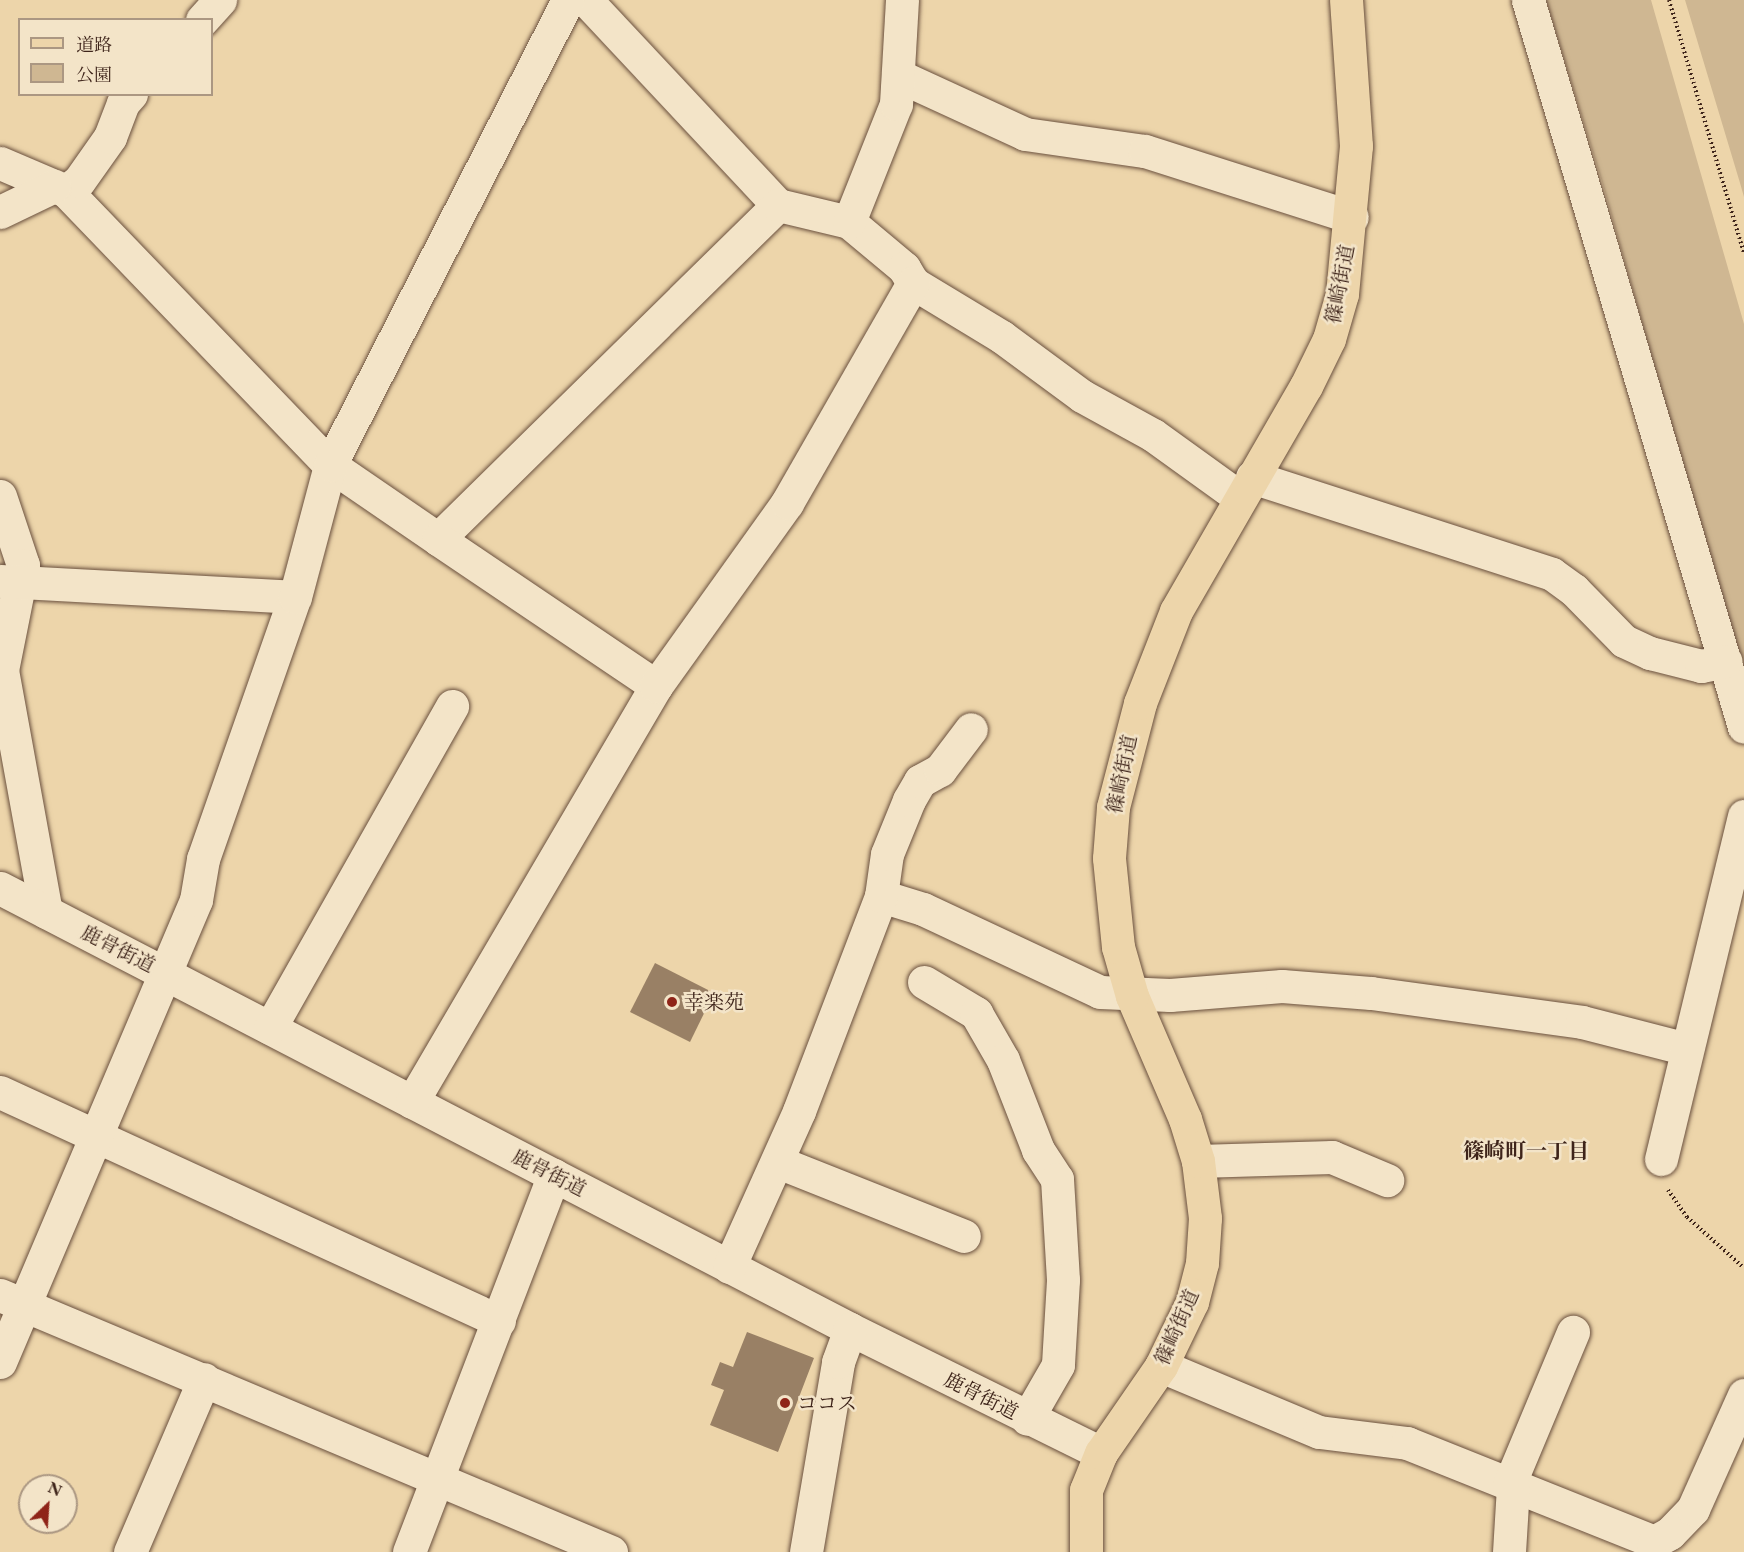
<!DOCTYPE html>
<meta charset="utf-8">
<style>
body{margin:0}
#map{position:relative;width:1744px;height:1552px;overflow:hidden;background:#edd5aa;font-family:"EB Garamond","Noto Serif JP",serif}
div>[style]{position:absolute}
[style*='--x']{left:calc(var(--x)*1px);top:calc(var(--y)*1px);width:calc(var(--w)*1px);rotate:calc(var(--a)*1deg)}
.green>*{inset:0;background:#cfb792}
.building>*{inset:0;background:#998065}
.path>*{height:4px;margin-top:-2px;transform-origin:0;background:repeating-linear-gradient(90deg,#3e241a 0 1.5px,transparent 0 4.5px)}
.roads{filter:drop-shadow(0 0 2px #6a503e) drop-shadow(0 0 2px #6a503e)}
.minor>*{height:33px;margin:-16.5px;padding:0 16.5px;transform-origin:16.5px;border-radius:16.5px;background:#f3e4c8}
.major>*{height:33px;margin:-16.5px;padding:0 16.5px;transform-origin:16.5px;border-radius:16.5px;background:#edd5aa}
.dots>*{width:16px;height:16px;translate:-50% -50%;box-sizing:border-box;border:3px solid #f3e4c8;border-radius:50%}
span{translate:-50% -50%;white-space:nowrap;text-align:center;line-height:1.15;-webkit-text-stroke:5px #f3e4c8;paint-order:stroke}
.street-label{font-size:20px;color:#3e241a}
.poi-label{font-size:20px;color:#3e241a}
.left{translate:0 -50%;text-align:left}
.neighbourhood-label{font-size:21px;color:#3e241a;font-weight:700}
.legend{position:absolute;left:18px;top:18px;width:195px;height:78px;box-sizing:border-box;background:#f3e4c8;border:2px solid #ab9782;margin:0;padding:8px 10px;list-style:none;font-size:18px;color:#3e241a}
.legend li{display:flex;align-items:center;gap:12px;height:30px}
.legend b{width:30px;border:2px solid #ab9782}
.north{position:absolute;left:18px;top:1474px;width:60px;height:60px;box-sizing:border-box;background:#f3e4c8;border:2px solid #ab9782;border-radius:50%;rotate:25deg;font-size:16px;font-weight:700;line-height:24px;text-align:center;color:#3e241a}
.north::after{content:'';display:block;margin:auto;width:21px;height:27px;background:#8f2418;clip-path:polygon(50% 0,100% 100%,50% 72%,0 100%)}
</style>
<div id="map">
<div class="green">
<i style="clip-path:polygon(1546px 0,1651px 0,1744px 324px,1744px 670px,1739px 663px,1603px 185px)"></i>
<i style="clip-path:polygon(1685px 0,1744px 0,1744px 197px,1740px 183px)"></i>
</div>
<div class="building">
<i style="clip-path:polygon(655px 963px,714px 993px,690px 1042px,630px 1012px)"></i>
<i style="clip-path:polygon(747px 1332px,814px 1358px,778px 1452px,710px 1425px,724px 1390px,711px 1385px,720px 1362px,733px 1367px)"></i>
</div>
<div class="path">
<i style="--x:1669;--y:0;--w:264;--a:73.5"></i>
<i style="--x:1668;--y:1190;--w:33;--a:55"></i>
<i style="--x:1687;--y:1217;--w:76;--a:41.8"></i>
</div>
<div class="roads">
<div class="minor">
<i style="--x:586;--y:0;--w:281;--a:46.9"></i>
<i style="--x:1528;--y:0;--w:758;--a:73.45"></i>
<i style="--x:202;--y:20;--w:27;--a:-48"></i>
<i style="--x:899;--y:76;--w:139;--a:24.7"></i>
<i style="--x:1025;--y:134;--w:121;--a:8.1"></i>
<i style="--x:1145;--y:151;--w:217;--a:17.7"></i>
<i style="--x:0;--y:163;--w:72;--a:23"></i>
<i style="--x:66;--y:191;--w:380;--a:46.1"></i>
<i style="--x:330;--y:465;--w:131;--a:34.4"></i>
<i style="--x:438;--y:539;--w:477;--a:-44.5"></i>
<i style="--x:778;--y:205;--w:73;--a:13.5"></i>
<i style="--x:849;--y:222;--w:72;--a:39.9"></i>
<i style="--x:904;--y:268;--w:17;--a:59"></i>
<i style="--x:913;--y:283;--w:104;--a:31.2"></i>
<i style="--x:1002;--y:337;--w:99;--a:36.4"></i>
<i style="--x:1082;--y:396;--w:81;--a:28.8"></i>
<i style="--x:1153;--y:435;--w:106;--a:35.8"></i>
<i style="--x:66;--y:191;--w:16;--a:-38"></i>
<i style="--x:79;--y:181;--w:54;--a:-54.8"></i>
<i style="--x:110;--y:137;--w:36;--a:-69"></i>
<i style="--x:123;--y:103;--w:12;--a:-48"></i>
<i style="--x:0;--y:212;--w:60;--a:-25.7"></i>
<i style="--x:849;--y:222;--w:127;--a:-68.3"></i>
<i style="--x:896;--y:104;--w:104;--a:-86.7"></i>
<i style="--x:1252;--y:477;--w:315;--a:17.9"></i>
<i style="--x:1552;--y:574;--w:27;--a:36"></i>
<i style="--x:1574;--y:590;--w:71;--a:45.6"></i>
<i style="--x:1624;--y:641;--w:29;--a:25"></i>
<i style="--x:1650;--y:653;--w:53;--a:14.3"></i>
<i style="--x:1701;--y:666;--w:25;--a:-11"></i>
<i style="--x:0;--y:496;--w:73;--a:71.6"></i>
<i style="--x:23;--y:565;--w:107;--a:101.3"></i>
<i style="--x:2;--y:670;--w:246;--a:79.7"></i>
<i style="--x:438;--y:539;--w:263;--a:34"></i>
<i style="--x:0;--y:581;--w:295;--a:3.1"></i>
<i style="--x:0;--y:888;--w:958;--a:27.42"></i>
<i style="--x:850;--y:1329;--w:280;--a:26.3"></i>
<i style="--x:881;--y:896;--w:44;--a:17.2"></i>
<i style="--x:923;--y:909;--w:195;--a:25.1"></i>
<i style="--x:1100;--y:992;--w:70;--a:2.5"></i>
<i style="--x:1170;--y:995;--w:112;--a:-4.6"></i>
<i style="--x:1282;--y:986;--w:89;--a:4.5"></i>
<i style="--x:1371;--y:993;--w:213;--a:7.8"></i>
<i style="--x:1582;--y:1022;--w:108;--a:14.4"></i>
<i style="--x:924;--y:982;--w:61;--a:30.8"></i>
<i style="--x:976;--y:1013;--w:54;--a:60.1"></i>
<i style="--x:1003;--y:1060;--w:97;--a:68.7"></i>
<i style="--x:1038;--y:1150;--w:35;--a:57"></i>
<i style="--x:1057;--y:1179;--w:101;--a:86.6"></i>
<i style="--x:1063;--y:1280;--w:85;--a:93.4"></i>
<i style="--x:1058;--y:1365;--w:62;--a:119.9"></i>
<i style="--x:270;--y:1028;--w:370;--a:-60.5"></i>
<i style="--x:0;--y:1092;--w:549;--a:24.65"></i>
<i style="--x:412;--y:1102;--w:482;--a:-59.6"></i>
<i style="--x:656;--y:686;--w:225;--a:-54.4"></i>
<i style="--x:787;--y:503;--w:254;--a:-60.2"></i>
<i style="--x:1661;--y:1159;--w:353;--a:-76.4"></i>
<i style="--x:1198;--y:1161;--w:134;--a:-1.7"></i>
<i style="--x:1332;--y:1157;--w:60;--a:22.7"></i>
<i style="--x:778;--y:1162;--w:200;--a:21.7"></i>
<i style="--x:729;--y:1267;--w:171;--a:-65.8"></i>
<i style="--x:799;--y:1111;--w:230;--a:-69.1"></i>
<i style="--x:881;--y:896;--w:42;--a:-81.9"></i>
<i style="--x:887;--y:854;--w:58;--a:-67.8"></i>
<i style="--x:909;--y:800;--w:22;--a:-60"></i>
<i style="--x:920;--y:781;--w:23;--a:-29"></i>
<i style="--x:940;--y:770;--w:51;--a:-52.9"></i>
<i style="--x:0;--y:1295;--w:663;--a:22.81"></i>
<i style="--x:0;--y:1362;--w:502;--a:-67.01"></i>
<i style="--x:196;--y:900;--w:42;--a:-80.3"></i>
<i style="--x:203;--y:859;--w:278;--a:-70.7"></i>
<i style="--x:295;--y:597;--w:137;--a:-75.1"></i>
<i style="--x:330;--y:465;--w:522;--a:-62.9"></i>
<i style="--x:1161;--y:1366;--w:171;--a:22.7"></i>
<i style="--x:1319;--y:1432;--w:89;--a:7.1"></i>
<i style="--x:1407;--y:1443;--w:266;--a:21.8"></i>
<i style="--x:1509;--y:1485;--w:166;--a:-67.3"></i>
<i style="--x:130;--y:1552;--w:188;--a:-66.8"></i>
<i style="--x:409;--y:1552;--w:404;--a:-69"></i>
<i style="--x:806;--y:1552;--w:193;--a:-80.4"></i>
<i style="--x:838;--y:1362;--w:35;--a:-70"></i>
<i style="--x:1509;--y:1552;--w:65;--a:-86.5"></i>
<i style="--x:1653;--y:1552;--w:10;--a:-84"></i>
<i style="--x:1654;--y:1542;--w:18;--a:-29"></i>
<i style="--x:1670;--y:1533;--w:33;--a:-46"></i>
<i style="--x:1693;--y:1509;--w:125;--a:-65.9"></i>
</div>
<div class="major">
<i style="--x:1086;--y:1552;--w:62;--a:-90"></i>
<i style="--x:1086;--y:1490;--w:40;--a:-68"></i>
<i style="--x:1101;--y:1453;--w:106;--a:-55.4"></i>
<i style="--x:1161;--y:1366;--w:71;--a:-64.2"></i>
<i style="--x:1192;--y:1302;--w:40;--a:-75.6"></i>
<i style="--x:1202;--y:1263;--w:45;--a:-86.2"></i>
<i style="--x:1205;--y:1218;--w:57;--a:-97"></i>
<i style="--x:1198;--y:1161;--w:44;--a:-107.2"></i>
<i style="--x:1185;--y:1119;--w:134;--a:-113.3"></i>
<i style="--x:1132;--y:996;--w:51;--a:-105.9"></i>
<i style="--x:1118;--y:947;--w:89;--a:-95.8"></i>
<i style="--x:1109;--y:858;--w:51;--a:-85.5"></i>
<i style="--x:1113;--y:807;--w:107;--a:-75.4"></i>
<i style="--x:1140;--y:703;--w:99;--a:-68.6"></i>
<i style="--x:1176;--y:611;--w:260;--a:-60"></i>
<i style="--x:1306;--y:386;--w:52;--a:-63.9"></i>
<i style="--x:1329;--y:339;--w:47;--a:-73.9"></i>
<i style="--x:1342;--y:294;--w:149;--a:-84.6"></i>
<i style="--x:1356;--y:146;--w:146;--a:-93.9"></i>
</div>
</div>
<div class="dots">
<i style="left:672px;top:1002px;background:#8f2418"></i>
<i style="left:785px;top:1403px;background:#8f2418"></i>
</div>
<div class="street-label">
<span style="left:1340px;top:284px;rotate:-79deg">篠崎街道</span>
<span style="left:1122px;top:774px;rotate:-78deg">篠崎街道</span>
<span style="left:118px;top:949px;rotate:27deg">鹿骨街道</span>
<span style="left:549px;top:1173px;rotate:27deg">鹿骨街道</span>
<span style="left:1177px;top:1327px;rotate:-66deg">篠崎街道</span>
<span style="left:981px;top:1396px;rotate:27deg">鹿骨街道</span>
</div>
<div class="poi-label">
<span class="left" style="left:684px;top:1002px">幸楽苑</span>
<span class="left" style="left:797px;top:1403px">ココス</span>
</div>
<div class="neighbourhood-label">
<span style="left:1526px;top:1151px">篠崎町一丁目</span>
</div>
<ul class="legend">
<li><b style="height:8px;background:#edd5aa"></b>道路</li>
<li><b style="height:16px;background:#cfb792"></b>公園</li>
</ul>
<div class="north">N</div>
</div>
